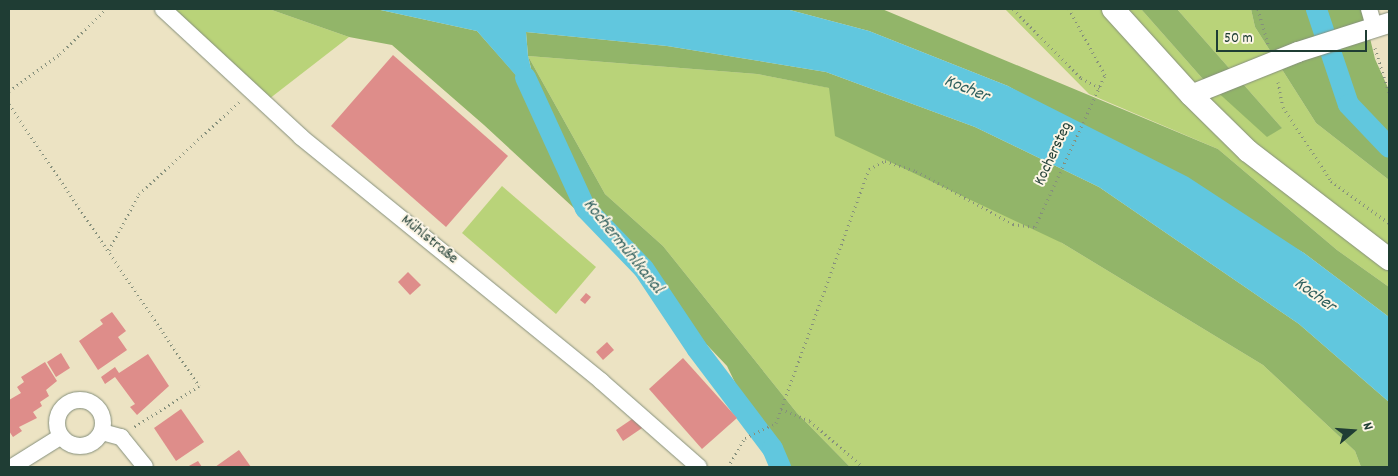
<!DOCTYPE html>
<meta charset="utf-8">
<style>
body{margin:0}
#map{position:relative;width:1398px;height:476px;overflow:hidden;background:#ece3c3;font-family:Dekko,sans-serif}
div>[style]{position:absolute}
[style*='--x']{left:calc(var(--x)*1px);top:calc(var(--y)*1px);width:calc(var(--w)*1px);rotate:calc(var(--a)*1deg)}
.green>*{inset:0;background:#b9d379}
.forest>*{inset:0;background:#92b569}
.water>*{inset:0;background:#61c7de}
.canal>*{height:21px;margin:-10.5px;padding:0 10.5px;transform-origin:10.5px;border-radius:10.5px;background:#61c7de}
.building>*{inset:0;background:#de8d8a}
.path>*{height:3px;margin-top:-1.5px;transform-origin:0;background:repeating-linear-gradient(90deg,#86907c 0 1px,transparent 0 5px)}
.roads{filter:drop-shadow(0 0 1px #86907c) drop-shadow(0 0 1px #86907c)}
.minor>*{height:16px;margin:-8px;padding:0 8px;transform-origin:8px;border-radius:8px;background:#fff}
.minor>.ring{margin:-8px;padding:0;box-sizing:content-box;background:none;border:16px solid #fff;border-radius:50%}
.tertiary>*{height:20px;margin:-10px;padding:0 10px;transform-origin:10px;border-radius:10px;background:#fff}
.secondary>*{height:22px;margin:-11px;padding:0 11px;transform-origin:11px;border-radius:11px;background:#fff}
span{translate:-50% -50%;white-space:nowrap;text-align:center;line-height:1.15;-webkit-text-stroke:4px #fcf5e5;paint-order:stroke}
.street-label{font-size:16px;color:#1f3d34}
.water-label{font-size:18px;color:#30605e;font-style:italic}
.frame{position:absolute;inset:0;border:10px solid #1f3d34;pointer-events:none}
.north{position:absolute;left:1328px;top:406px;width:50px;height:50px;-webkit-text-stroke:4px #fcf5e5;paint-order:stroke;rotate:72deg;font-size:14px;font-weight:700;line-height:20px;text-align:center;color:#1f3d34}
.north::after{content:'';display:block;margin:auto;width:18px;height:22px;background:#1f3d34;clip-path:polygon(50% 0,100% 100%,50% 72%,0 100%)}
.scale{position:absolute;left:1216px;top:30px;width:151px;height:22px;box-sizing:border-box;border:2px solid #1f3d34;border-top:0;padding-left:6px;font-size:15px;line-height:18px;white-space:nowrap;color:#1f3d34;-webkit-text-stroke:4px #fcf5e5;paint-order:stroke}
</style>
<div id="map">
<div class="green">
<i style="clip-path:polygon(156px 9px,269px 9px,349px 37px,269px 99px)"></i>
<i style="clip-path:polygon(1005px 9px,1141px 9px,1202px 78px,1282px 128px,1177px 9px,1251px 9px,1255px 27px,1316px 123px,1389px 180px,1389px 287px,1337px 250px,1218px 149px,1089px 94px)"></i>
<i style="clip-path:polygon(528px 56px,757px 74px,830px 88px,1062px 243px,1263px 365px,1355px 451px,1361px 467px,850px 467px,797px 413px,663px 246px,605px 194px)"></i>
<i style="clip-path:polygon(502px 186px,596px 267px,556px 314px,462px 233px)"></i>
</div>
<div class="forest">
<i style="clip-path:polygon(269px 9px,376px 9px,477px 31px,539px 101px,528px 56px,526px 32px,667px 46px,826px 72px,975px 127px,1099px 187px,1299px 324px,1389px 402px,1389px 467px,1361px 467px,1355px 451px,1263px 365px,1062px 243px,835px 136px,829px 88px,757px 74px,528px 56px,605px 194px,663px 246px,797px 413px,850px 467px,776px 467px,727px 366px,601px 233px,484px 125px,392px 45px,349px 37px)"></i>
<i style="clip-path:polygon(786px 9px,882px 9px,1218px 149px,1337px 250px,1389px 287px,1389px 317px,1304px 253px,1008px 86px,869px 31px)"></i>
<i style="clip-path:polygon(1141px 9px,1177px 9px,1282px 128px,1267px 137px,1202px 78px)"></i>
<i style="clip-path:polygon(1251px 9px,1363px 9px,1375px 59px,1389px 90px,1389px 180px,1316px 123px,1255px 27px)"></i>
</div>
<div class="water">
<i style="clip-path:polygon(376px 9px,786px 9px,869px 31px,1008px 86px,1188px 177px,1304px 253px,1389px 317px,1389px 402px,1299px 324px,1099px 187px,975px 127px,826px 72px,667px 46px,526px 32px,528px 56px,539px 102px,477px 31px)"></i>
</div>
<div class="canal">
<i style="--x:1316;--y:9;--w:100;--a:71.4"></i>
<i style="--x:1348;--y:104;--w:59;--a:46.4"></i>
<i style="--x:525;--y:77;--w:144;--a:65.4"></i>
<i style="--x:585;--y:208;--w:83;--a:46"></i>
<i style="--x:643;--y:268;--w:97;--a:56.3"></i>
<i style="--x:697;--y:349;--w:124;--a:52.9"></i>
<i style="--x:772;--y:448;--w:21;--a:67"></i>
</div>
<div class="building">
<i style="clip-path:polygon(393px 55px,508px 156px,446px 227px,331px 126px)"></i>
<i style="clip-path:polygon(408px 272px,421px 285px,410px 295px,398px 282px)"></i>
<i style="clip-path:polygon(586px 293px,591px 297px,585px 304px,580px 300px)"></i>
<i style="clip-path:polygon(112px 312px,126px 331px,118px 337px,127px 350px,98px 370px,79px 341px,103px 324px,100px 320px)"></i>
<i style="clip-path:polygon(607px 342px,614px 350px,603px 360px,596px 352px)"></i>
<i style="clip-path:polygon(61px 353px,70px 368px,56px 377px,47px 362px)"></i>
<i style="clip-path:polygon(148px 354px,169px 386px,137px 415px,130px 407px,135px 404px,115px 377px,105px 384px,101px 377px,115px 367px,119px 373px)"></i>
<i style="clip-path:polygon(683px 358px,737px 418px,702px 449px,649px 389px)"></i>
<i style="clip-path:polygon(45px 362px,57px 381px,46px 390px,49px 396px,40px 402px,42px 406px,33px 412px,37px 418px,19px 427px,22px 431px,13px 437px,9px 431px,9px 400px,21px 393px,17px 387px,24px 382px,21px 377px)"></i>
<i style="clip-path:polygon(181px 409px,204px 442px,176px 461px,154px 428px)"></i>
<i style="clip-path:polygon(638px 415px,645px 426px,623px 441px,616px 430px)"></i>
<i style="clip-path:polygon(239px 450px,251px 467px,215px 467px)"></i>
<i style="clip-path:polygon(198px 461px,202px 467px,187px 467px)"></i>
</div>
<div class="path">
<i style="--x:1013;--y:9;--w:97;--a:45.4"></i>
<i style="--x:1081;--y:78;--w:21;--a:28"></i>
<i style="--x:1258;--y:9;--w:36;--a:74"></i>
<i style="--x:1375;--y:48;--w:47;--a:72.7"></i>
<i style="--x:1278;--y:82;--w:25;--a:79"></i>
<i style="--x:1283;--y:107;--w:88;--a:57"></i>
<i style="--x:1331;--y:181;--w:72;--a:35.9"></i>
<i style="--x:9;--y:91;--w:63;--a:-36"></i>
<i style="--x:60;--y:54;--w:64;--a:-44.4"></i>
<i style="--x:9;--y:104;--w:340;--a:56"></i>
<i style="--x:199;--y:386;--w:77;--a:147.8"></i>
<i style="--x:109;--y:250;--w:64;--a:-61.8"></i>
<i style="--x:139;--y:194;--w:136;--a:-42.6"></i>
<i style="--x:781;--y:409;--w:31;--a:22"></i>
<i style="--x:810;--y:421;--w:70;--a:41"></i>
<i style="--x:728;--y:467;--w:34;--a:-60"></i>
<i style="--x:745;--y:438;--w:34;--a:-26"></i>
<i style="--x:776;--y:423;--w:270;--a:-69.9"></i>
<i style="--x:869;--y:169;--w:18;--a:-27"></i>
<i style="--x:885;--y:161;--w:33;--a:18"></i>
<i style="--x:916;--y:171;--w:111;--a:28.7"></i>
<i style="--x:1013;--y:224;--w:22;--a:8"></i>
<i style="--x:1035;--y:227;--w:167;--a:-65.3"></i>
<i style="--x:1105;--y:75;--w:75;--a:-118.6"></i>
</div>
<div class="roads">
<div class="minor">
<i style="--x:163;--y:9;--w:188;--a:42.8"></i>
<i style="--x:301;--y:137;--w:387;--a:39.1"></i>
<i style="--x:601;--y:381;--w:130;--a:41.3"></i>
<i style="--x:1369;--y:9;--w:19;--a:74"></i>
<i class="ring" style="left:57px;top:400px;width:30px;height:30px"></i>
<i style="--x:102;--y:432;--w:20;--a:15"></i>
<i style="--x:121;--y:437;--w:38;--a:51"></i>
<i style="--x:12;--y:467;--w:57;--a:-32"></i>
</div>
<div class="tertiary">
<i style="--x:1191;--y:95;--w:115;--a:-21.9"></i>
<i style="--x:1298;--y:52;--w:96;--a:-17.7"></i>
</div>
<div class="secondary">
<i style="--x:1113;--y:9;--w:116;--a:47.8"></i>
<i style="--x:1191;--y:95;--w:80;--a:44.5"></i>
<i style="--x:1248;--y:151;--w:178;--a:37.5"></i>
</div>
</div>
<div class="street-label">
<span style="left:1054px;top:154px;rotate:-65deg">Kochersteg</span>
<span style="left:429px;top:240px;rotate:39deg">Mühlstraße</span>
</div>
<div class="water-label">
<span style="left:966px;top:90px;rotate:22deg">Kocher</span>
<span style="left:622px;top:247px;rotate:51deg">Kochermühlkanal</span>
<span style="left:1314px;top:296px;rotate:36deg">Kocher</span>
</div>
<div class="frame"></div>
<div class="north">N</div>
<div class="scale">50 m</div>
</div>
